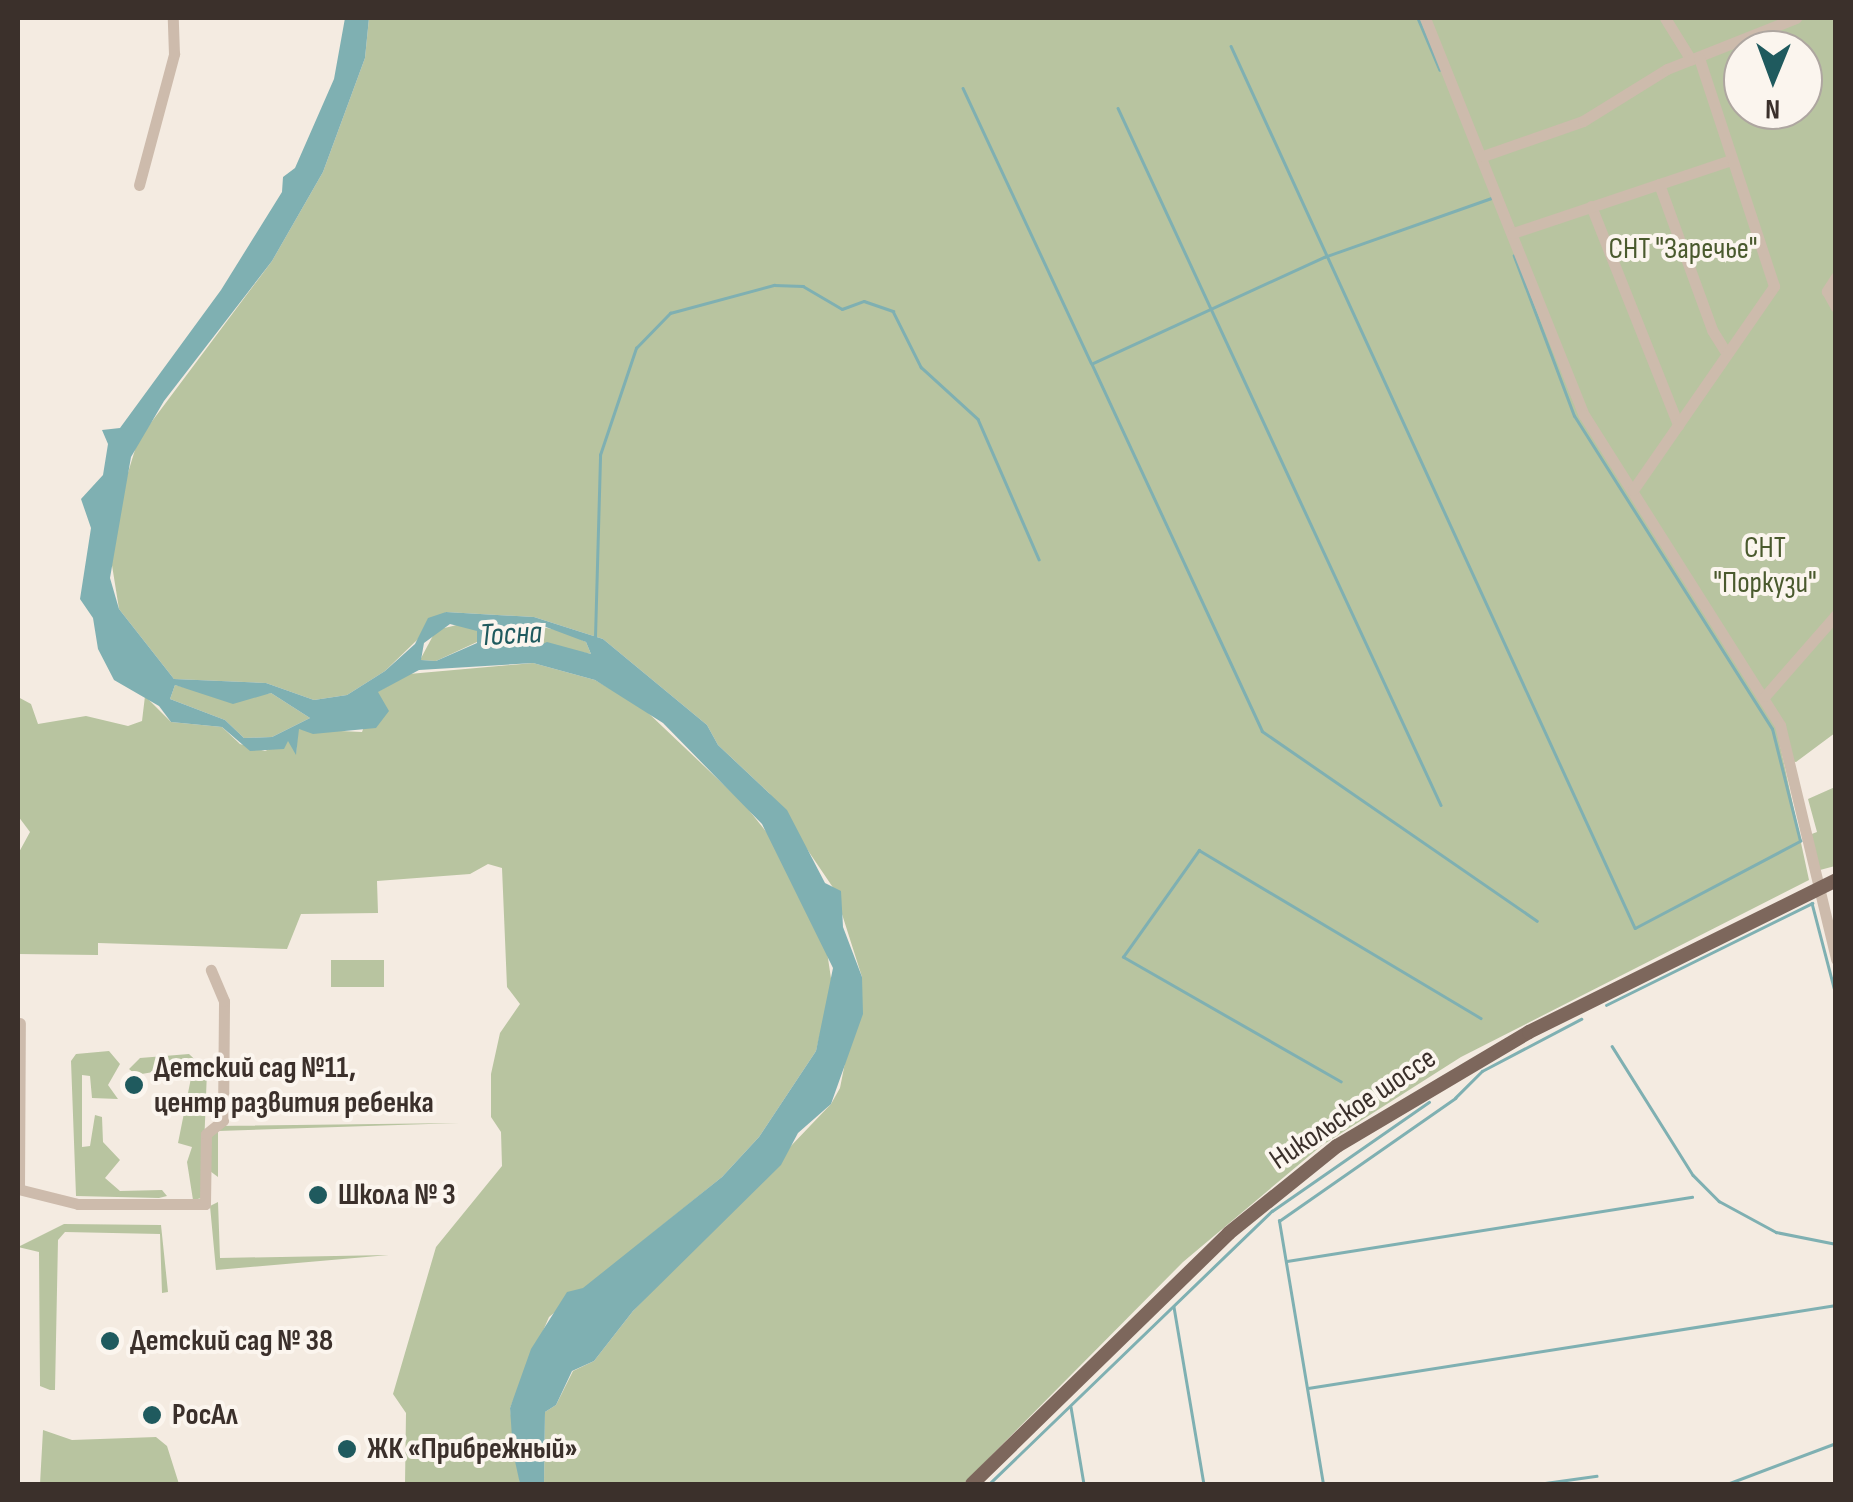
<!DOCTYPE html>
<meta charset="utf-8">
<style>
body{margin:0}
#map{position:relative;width:1853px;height:1502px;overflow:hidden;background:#f4ebe1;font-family:"Sofia Sans Condensed",sans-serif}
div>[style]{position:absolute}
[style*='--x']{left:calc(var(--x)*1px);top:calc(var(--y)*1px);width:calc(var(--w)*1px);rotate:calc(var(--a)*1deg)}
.green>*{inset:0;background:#b8c4a0}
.water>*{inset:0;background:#7fb0b2}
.stream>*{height:2.5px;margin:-1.25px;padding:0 1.25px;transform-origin:1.25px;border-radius:1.25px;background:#7fb0b2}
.minor>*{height:11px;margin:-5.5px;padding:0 5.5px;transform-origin:5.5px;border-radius:5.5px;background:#cdbbac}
.major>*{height:14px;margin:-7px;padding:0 7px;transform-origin:7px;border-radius:7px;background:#7d675c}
.dots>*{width:28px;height:28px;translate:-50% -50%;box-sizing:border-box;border:5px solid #fbf5ee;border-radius:50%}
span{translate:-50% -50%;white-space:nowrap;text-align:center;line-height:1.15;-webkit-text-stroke:8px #fbf5ee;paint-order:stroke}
.park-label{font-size:30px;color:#4a5a2e}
.poi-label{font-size:30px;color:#3b302b;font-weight:700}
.left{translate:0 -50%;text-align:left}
.street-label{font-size:30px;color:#3b302b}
.water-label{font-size:32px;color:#1f5a5e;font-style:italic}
.frame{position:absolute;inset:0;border:20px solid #3b302b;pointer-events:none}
.north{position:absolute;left:1723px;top:30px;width:100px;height:100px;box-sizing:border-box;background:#fbf5ee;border:2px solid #aea6a0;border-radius:50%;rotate:181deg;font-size:28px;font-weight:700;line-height:40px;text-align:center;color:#3b302b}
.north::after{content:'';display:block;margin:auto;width:35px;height:45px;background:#1f5a5e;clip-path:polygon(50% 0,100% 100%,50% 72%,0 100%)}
</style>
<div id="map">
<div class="green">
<i style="clip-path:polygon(369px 18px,1421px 18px,1580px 416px,1776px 726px,1809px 880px,1461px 1057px,1321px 1146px,1183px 1262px,963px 1484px,544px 1484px,545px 1412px,556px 1405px,573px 1371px,594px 1361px,633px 1311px,831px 1104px,840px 1088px,862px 977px,834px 889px,769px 793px,718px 745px,707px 725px,603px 639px,534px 617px,446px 612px,385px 671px,347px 695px,314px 700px,266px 683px,174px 679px,119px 609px,111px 559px,119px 502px,138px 440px,272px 261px,323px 172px,365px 58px)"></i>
<i style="clip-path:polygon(evenodd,1425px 18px,1835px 18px,1835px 733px,1796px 762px,1789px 761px,1780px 725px,1584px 415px,1425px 18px,1743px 50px,1803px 50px,1803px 110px,1743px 110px,1743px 50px)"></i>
<i style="clip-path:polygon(461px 624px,478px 631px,477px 642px,436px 661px,420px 660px,436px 630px)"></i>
<i style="clip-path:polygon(525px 624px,563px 631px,586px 642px,591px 654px,517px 640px,513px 630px)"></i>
<i style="clip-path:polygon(533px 663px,595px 680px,643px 708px,744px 804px,776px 844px,826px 945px,832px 985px,816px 1051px,759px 1137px,722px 1177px,549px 1317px,510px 1408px,520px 1484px,405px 1484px,406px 1413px,393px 1394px,436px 1247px,502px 1166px,501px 1132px,491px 1117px,491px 1074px,500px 1033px,520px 1004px,507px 987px,502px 868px,488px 864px,470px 874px,377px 881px,378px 913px,301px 914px,287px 949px,98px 943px,98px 955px,18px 954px,18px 854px,30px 832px,18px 816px,18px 697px,31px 704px,38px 724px,86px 716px,128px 726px,142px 721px,145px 696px,171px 722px,222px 727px,240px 744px,265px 751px,289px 740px,296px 753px,298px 729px,362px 732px,377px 692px,409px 674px)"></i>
<i style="clip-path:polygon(175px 685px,229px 699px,271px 693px,310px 718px,272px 737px,244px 738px,225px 720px,170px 699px)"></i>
<i style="clip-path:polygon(1835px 787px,1835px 866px,1820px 870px,1809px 835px,1817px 832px,1808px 799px)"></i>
<i style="clip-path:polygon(331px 960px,384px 960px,384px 987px,331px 987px)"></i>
<i style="clip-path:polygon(109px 1051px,120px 1064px,108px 1085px,118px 1099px,92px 1098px,90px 1076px,82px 1075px,82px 1147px,90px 1146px,95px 1115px,102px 1117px,103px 1142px,120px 1160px,105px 1178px,120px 1191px,162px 1190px,167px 1196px,159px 1198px,76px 1196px,71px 1061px,76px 1054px)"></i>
<i style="clip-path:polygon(189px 1054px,207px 1071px,202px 1198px,193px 1200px,187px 1162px,192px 1147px,178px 1143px,191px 1078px,176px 1068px,136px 1075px,129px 1069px,140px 1058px)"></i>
<i style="clip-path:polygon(459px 1123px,218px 1131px,218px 1177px,210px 1171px,211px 1129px,218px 1126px)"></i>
<i style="clip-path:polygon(218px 1202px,220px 1258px,389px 1255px,216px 1270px,210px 1206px)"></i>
<i style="clip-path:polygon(64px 1224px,161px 1225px,168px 1292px,162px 1293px,160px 1234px,65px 1232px,58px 1240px,55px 1390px,50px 1390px,40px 1386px,39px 1252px,18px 1247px)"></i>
<i style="clip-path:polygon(43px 1430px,72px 1440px,156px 1437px,167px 1446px,179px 1484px,40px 1484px)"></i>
</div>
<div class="water">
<i style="clip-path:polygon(evenodd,345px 18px,369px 18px,365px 58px,323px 172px,272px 261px,164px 401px,131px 457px,110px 578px,119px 609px,174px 679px,266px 683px,314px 700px,347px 695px,385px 671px,415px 644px,428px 618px,446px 612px,534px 617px,603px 639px,707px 725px,718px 745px,787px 810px,825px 883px,841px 891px,843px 927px,862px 977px,863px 1014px,831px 1104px,798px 1133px,781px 1165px,633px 1311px,594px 1361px,572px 1371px,556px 1405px,545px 1412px,544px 1484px,520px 1484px,513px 1452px,510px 1408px,531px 1349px,567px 1292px,583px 1288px,722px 1177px,759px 1137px,816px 1051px,833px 968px,762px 824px,663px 723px,595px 680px,533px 663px,419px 670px,378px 692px,389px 711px,376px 728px,313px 734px,299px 729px,296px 755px,288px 741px,284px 749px,250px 751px,222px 727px,171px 722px,159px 706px,114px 680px,98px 649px,93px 618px,80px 599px,91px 528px,81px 499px,103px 475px,108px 444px,102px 430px,120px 428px,221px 290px,282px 192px,283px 177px,295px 168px,334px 79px,345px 18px,450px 624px,477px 631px,477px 643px,436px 661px,421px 660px,424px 643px,450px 624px,345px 18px,538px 624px,586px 642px,591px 654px,547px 642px,535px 647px,512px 634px,518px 626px,538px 624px,345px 18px,175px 685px,233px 704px,271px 693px,310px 718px,272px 737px,244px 738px,225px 720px,170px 699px,175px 685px)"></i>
</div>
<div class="stream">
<i style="--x:1418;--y:18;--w:56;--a:67.1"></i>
<i style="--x:1231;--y:46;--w:970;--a:65.39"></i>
<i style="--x:1635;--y:928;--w:187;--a:-27.8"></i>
<i style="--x:1800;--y:841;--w:115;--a:-104"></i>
<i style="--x:1772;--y:729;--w:370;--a:-122.3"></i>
<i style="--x:1574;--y:416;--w:171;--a:-110.6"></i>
<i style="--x:963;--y:88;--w:303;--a:65"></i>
<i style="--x:1118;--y:108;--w:768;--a:65.14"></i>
<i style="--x:1493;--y:198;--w:178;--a:160.6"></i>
<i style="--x:1325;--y:257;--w:256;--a:155.3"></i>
<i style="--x:1092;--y:364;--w:404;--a:65.1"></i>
<i style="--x:1262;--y:731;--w:334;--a:34.6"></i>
<i style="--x:595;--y:637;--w:182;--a:-88.4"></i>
<i style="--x:600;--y:455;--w:113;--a:-71.4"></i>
<i style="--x:636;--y:348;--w:49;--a:-45.8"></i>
<i style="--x:670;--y:313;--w:108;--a:-15.1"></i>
<i style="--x:774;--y:285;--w:29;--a:2"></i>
<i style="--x:803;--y:286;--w:45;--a:30.5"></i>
<i style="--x:842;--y:309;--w:23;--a:-20"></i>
<i style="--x:864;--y:301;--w:31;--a:19"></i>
<i style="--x:893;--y:311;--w:63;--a:63.4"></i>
<i style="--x:921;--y:367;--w:77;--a:42.4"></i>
<i style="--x:978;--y:419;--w:153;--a:66.5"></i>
<i style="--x:1836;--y:901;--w:10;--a:90"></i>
<i style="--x:1606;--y:1005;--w:230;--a:-26.3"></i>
<i style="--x:1812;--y:903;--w:95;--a:75.4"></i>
<i style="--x:1612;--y:1046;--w:152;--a:57.9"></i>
<i style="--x:1693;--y:1175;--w:37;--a:45"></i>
<i style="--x:1719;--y:1201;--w:65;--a:28.5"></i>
<i style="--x:1776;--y:1232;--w:61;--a:11.3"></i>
<i style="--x:1341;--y:1082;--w:251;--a:-150.2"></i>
<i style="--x:1123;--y:957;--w:131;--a:-54.6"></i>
<i style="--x:1199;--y:850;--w:328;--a:30.8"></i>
<i style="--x:1287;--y:1261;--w:410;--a:-9"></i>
<i style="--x:1174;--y:1307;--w:180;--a:80.4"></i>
<i style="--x:1308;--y:1388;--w:534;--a:-8.93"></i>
<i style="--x:1071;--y:1407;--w:78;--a:80.4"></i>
<i style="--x:989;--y:1484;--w:393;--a:-44"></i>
<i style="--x:1272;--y:1211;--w:191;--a:-34.8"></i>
<i style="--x:1323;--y:1484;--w:267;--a:-99.5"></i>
<i style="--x:1279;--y:1221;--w:215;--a:-34.9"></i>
<i style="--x:1455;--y:1098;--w:38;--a:-45"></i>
<i style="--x:1482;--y:1071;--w:112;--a:-27.7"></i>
<i style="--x:1538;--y:1484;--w:59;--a:-7.9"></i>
<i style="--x:1727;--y:1484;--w:116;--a:-20.6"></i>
</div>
<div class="minor">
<i style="--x:1425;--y:18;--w:428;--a:68.2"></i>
<i style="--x:1584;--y:415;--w:367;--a:57.7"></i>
<i style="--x:1780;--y:725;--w:241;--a:76.5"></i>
<i style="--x:1665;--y:18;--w:49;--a:58.2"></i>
<i style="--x:1483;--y:156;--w:106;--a:-19.3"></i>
<i style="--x:1583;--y:121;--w:99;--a:-31.8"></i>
<i style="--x:1667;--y:69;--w:139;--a:-21.6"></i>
<i style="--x:1659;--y:184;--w:155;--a:70"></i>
<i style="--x:1712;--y:330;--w:28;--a:58"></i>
<i style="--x:139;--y:185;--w:136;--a:-75"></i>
<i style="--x:174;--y:54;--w:36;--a:-92"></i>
<i style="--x:1591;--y:206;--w:236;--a:68.3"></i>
<i style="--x:1513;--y:233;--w:230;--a:-18.5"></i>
<i style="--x:1836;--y:277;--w:17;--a:123"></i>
<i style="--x:1827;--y:291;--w:18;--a:61"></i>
<i style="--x:1633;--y:490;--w:248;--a:-55.3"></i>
<i style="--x:1774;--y:286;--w:240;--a:-108.2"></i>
<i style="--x:1765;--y:696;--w:108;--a:-48.8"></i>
<i style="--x:18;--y:1189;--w:62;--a:14"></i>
<i style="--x:78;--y:1204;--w:127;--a:0"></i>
<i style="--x:205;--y:1204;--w:70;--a:-89.2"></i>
<i style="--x:206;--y:1134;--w:22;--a:-39"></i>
<i style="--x:223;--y:1120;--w:119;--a:-89.5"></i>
<i style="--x:224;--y:1001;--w:34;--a:-113"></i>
<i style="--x:19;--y:1189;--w:166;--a:-89.7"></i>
</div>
<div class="major">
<i style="--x:972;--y:1484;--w:359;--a:-44.3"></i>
<i style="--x:1229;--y:1233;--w:139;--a:-38.9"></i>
<i style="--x:1337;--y:1146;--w:223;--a:-30.7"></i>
<i style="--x:1529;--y:1032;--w:343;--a:-26.3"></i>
</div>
<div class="dots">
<i style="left:134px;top:1085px;background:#1f5a5e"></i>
<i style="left:318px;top:1195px;background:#1f5a5e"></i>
<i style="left:110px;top:1341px;background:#1f5a5e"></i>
<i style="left:152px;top:1415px;background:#1f5a5e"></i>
<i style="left:347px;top:1449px;background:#1f5a5e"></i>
</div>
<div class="park-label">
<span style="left:1683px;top:249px">СНТ "Заречье"</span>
<span style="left:1765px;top:565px">СНТ<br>"Поркузи"</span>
</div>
<div class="poi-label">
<span class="left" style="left:154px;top:1085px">Детский сад №11,<br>центр развития ребенка</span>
<span class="left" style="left:338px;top:1195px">Школа № 3</span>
<span class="left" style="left:130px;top:1341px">Детский сад № 38</span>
<span class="left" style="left:172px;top:1415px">РосАл</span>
<span class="left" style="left:367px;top:1449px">ЖК «Прибрежный»</span>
</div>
<div class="street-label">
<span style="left:1353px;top:1109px;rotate:-34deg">Никольское шоссе</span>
</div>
<div class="water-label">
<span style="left:511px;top:635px;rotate:-3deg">Тосна</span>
</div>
<div class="frame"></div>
<div class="north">N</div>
</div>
